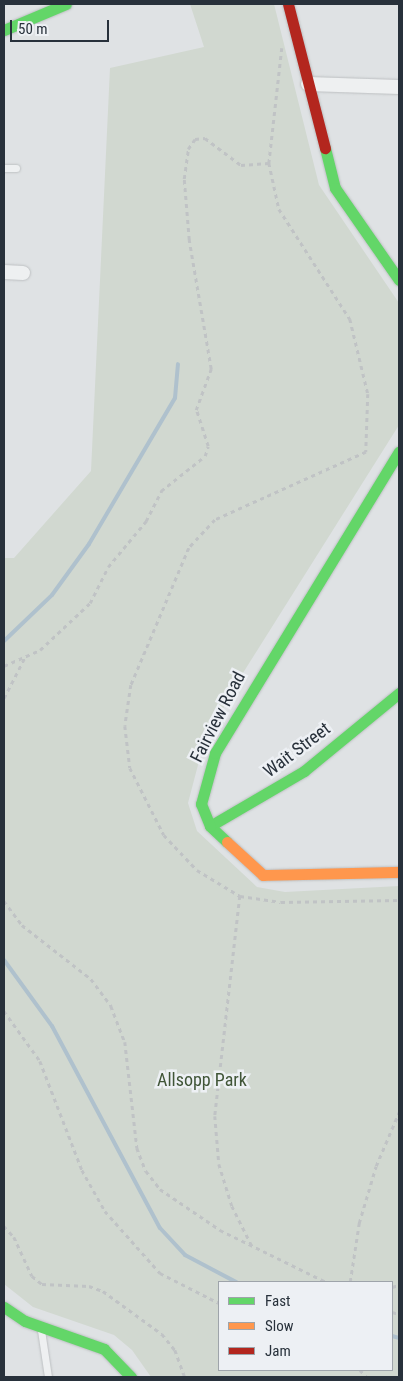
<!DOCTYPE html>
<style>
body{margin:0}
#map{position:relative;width:403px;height:1381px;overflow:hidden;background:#dfe2e4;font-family:"Roboto Condensed",sans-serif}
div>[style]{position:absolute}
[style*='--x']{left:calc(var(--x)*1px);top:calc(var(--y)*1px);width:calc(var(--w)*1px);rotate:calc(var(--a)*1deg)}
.green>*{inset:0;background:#d1d8d0}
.stream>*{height:4px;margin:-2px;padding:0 2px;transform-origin:2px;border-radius:2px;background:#afc1cd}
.path>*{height:2.5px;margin-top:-1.25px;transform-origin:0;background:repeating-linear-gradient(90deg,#c0c3c5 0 4px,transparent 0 8px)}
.roads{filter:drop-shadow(0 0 1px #bdc0c2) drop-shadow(0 0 1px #bdc0c2)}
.lane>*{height:7px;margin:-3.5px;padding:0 3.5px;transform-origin:3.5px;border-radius:3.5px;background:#eef0f1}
.street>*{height:14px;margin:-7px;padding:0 7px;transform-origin:7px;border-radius:7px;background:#eef0f1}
.fast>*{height:11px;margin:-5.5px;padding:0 5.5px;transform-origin:5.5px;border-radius:5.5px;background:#63d668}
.slow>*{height:11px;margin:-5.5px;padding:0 5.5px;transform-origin:5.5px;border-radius:5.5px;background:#ff974d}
.jam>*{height:11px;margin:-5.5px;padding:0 5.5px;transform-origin:5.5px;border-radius:5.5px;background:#b3261e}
span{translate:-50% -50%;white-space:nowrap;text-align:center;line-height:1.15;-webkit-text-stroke:5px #edf0f4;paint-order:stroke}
.street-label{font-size:18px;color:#28313b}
.park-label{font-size:18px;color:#405537}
.frame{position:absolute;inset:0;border:5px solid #28313b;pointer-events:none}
.legend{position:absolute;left:218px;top:1281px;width:175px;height:90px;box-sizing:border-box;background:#edf0f4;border:1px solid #9ea4aa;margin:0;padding:6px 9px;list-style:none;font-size:15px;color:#28313b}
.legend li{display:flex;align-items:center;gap:10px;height:25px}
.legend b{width:25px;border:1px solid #9ea4aa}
.scale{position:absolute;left:10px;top:20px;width:99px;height:22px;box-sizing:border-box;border:2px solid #28313b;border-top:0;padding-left:6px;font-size:15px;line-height:18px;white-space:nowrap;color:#28313b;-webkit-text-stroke:4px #edf0f4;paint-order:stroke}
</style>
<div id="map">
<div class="green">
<i style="clip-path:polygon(evenodd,190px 4px,274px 4px,319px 185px,399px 303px,399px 425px,236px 684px,203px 746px,188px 803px,197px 831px,257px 887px,285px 892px,399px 886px,399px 1377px,151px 1377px,132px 1350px,114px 1335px,33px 1307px,4px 1284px,4px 558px,14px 558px,91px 471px,110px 68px,204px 47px,190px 4px,219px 1282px,392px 1282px,392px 1370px,219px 1370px,219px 1282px)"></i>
</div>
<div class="stream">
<i style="--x:4;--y:641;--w:66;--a:-43.8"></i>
<i style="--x:52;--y:595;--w:63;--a:-54"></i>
<i style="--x:89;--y:544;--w:169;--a:-59.5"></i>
<i style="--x:175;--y:398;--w:34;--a:-85"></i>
<i style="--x:4;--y:960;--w:82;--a:54"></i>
<i style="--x:52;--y:1026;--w:229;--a:61.9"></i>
<i style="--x:160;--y:1228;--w:37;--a:47"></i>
<i style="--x:185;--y:1255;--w:58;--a:27.9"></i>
<i style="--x:392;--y:1336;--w:7;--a:16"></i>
</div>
<div class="path">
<i style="--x:282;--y:48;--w:116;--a:96.4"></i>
<i style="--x:269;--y:163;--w:47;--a:77.7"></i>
<i style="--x:279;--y:209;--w:131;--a:57.2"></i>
<i style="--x:350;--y:319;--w:77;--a:76.5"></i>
<i style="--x:368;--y:394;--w:58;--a:92"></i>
<i style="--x:366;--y:452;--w:166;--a:155.8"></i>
<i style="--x:215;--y:520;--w:38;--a:133"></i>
<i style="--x:189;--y:548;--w:149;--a:112.9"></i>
<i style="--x:131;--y:685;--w:41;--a:98.3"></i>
<i style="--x:125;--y:726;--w:42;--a:83.2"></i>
<i style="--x:130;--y:768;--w:75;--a:63.1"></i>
<i style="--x:164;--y:835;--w:48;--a:46.7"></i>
<i style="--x:197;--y:870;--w:50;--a:31.2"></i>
<i style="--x:240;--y:896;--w:41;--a:8.3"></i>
<i style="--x:281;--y:902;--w:118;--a:-1"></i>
<i style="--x:4;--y:666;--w:39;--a:-24"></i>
<i style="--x:40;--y:650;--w:69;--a:-43.2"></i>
<i style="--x:90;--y:603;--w:40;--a:-63.4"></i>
<i style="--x:108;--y:567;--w:60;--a:-50.4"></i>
<i style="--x:146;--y:521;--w:34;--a:-63"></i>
<i style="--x:161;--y:491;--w:56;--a:-38.5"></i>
<i style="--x:205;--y:456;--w:10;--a:-73"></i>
<i style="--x:208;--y:446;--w:38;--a:-108"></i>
<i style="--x:196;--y:410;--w:44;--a:-69.9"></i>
<i style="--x:211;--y:369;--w:131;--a:-99.7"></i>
<i style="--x:189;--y:240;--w:61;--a:-94.7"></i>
<i style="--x:184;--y:179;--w:30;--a:-82"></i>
<i style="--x:188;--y:149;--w:12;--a:-55"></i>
<i style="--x:195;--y:139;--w:10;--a:-6"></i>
<i style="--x:205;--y:138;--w:45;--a:36.9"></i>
<i style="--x:241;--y:165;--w:28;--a:-4"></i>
<i style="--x:4;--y:698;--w:46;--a:-62.9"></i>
<i style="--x:240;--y:896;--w:221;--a:96.5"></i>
<i style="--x:215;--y:1116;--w:48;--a:85.2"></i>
<i style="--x:219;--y:1164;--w:44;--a:72.8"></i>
<i style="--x:232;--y:1206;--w:45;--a:63.4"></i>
<i style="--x:4;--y:901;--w:30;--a:53"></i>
<i style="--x:22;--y:925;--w:88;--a:38"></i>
<i style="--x:91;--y:979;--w:34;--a:53"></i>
<i style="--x:111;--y:1006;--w:39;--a:69"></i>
<i style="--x:125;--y:1042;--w:107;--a:83.5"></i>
<i style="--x:137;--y:1148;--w:25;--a:69"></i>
<i style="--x:146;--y:1171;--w:23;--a:52"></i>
<i style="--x:160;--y:1189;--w:73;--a:34.3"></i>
<i style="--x:220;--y:1230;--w:118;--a:26.1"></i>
<i style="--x:4;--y:1011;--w:62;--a:54.2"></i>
<i style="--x:40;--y:1061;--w:117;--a:68.9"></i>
<i style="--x:82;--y:1170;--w:47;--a:60.7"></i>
<i style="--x:105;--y:1211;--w:83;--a:48.4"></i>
<i style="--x:160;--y:1273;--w:66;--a:27"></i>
<i style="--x:4;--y:1226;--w:15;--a:48"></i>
<i style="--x:14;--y:1237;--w:43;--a:65.2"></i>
<i style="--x:32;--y:1276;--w:13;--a:39"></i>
<i style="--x:42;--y:1284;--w:47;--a:2.4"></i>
<i style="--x:89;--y:1286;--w:15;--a:20"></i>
<i style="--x:103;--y:1291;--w:73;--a:36.1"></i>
<i style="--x:162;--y:1334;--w:21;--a:51"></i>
<i style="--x:175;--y:1350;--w:29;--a:70"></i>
<i style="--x:350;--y:1282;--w:60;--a:-81.3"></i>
<i style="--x:359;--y:1223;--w:59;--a:-73.4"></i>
<i style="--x:376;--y:1166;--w:59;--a:-66.9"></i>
<i style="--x:392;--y:1287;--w:7;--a:-16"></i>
<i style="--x:392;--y:1312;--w:7;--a:16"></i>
<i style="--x:360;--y:1370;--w:10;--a:45"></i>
</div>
<div class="roads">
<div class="lane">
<i style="--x:4;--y:168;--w:12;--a:0"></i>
<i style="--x:41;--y:1330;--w:48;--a:81.5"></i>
</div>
<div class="street">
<i style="--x:308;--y:84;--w:91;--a:1.9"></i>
<i style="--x:4;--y:272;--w:19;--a:3"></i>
</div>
<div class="fast">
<i style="--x:4;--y:30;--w:67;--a:-22.8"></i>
<i style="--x:325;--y:148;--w:41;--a:76"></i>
<i style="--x:335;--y:188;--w:112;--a:55.2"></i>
<i style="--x:210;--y:826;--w:109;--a:-30.3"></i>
<i style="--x:304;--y:771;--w:123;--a:-39.4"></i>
<i style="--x:227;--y:842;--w:23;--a:-137"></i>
<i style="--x:210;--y:826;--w:24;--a:-112"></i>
<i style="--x:201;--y:804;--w:53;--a:-74.6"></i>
<i style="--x:215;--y:753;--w:353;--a:-58.6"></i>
<i style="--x:4;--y:1307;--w:25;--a:34"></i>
<i style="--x:25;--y:1321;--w:84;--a:19.5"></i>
<i style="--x:104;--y:1349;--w:39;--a:46"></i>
</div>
<div class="slow">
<i style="--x:227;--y:842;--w:49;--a:42.5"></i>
<i style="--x:263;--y:875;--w:136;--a:-1.3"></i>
</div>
<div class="jam">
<i style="--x:288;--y:4;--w:149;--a:75.6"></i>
</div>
</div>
<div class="street-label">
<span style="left:218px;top:717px;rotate:-63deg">Fairview Road</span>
<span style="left:297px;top:750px;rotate:-37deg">Wait Street</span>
</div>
<div class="park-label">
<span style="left:202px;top:1080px">Allsopp Park</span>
</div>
<div class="frame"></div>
<ul class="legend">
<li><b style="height:6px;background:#63d668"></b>Fast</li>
<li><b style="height:6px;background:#ff974d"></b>Slow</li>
<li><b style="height:6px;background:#b3261e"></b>Jam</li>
</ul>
<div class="scale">50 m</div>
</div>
